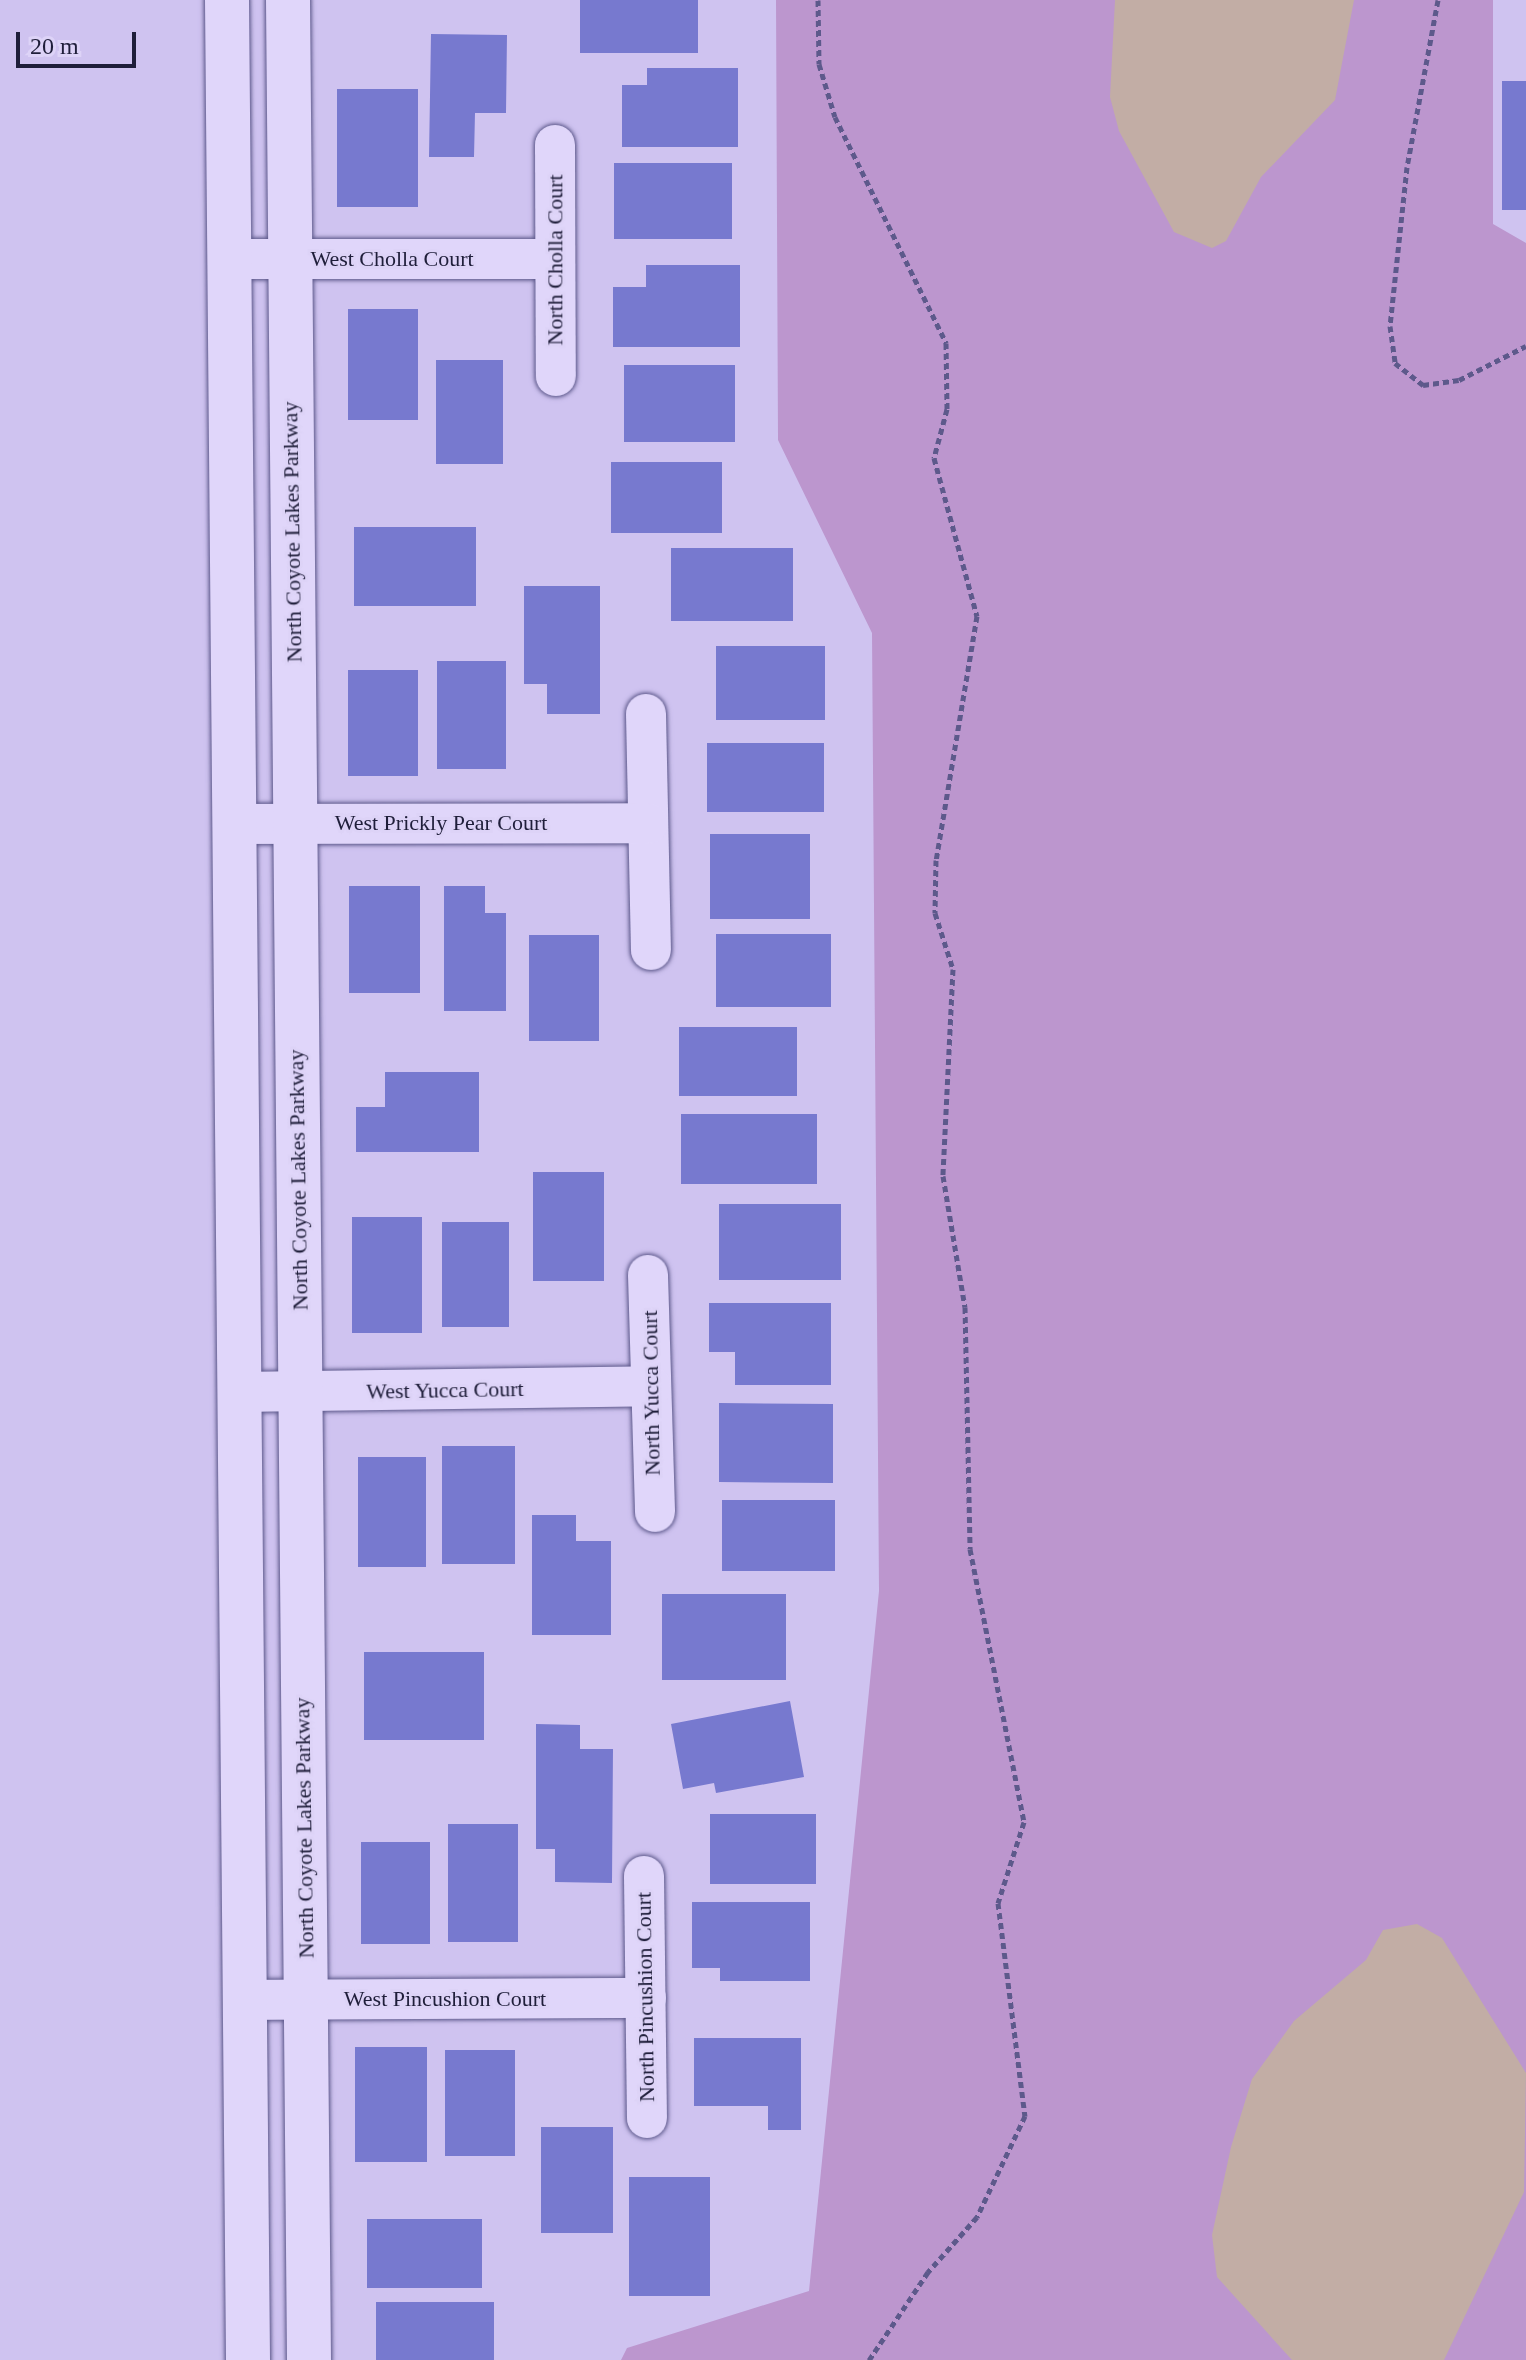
<!DOCTYPE html>
<style>
body{margin:0}
#map{position:relative;width:1526px;height:2360px;overflow:hidden;background:#cfc3f0;font-family:Georgia,serif}
div>[style]{position:absolute}
[style*='--x']{left:calc(var(--x)*1px);top:calc(var(--y)*1px);width:calc(var(--w)*1px);rotate:calc(var(--a)*1deg)}
.green>*{inset:0;background:#bc96ce}
.water>*{inset:0;background:#c2ada5}
.building>*{inset:0;background:#7779cf}
.path>*{height:5px;margin-top:-2.5px;transform-origin:0;background:repeating-linear-gradient(90deg,#5d598b 0 6px,transparent 0 10px)}
.roads{filter:drop-shadow(0 0 2px #5d598b) drop-shadow(0 0 2px #5d598b)}
.street>*{height:40px;margin:-20px;padding:0 20px;transform-origin:20px;border-radius:20px;background:#e0d6fa}
.secondary>*{height:44px;margin:-22px;padding:0 22px;transform-origin:22px;border-radius:22px;background:#e0d6fa}
span{translate:-50% -50%;white-space:nowrap;text-align:center;line-height:1.15;-webkit-text-stroke:6px #ddd3f7;paint-order:stroke}
.street-label{font-size:22px;color:#1f1e3a}
.scale{position:absolute;left:16px;top:32px;width:120px;height:36px;box-sizing:border-box;border:4px solid #1f1e3a;border-top:0;padding-left:10px;font-size:24px;line-height:28px;white-space:nowrap;color:#1f1e3a;-webkit-text-stroke:6px #ddd3f7;paint-order:stroke}
</style>
<div id="map">
<div class="green">
<i style="clip-path:polygon(776px 0,1493px 0,1493px 224px,1526px 243px,1526px 2360px,621px 2360px,627px 2348px,809px 2291px,879px 1591px,872px 633px,778px 440px)"></i>
</div>
<div class="water">
<i style="clip-path:polygon(1115px 0,1354px 0,1335px 100px,1261px 177px,1226px 241px,1212px 248px,1174px 232px,1119px 131px,1110px 97px)"></i>
<i style="clip-path:polygon(1417px 1924px,1442px 1938px,1526px 2073px,1524px 2192px,1444px 2360px,1292px 2360px,1217px 2277px,1212px 2235px,1231px 2147px,1252px 2079px,1294px 2021px,1366px 1960px,1383px 1930px)"></i>
</div>
<div class="building">
<i style="clip-path:polygon(580px 0,698px 0,698px 53px,580px 53px)"></i>
<i style="clip-path:polygon(431px 34px,507px 35px,506px 113px,475px 113px,474px 157px,429px 157px)"></i>
<i style="clip-path:polygon(647px 68px,738px 68px,738px 147px,622px 147px,622px 85px,647px 85px)"></i>
<i style="clip-path:polygon(1502px 81px,1526px 81px,1526px 210px,1502px 210px)"></i>
<i style="clip-path:polygon(337px 89px,418px 89px,418px 207px,337px 207px)"></i>
<i style="clip-path:polygon(614px 163px,732px 163px,732px 239px,614px 239px)"></i>
<i style="clip-path:polygon(646px 265px,740px 265px,740px 347px,613px 347px,613px 287px,646px 287px)"></i>
<i style="clip-path:polygon(348px 309px,418px 309px,418px 420px,348px 420px)"></i>
<i style="clip-path:polygon(436px 360px,503px 360px,503px 464px,436px 464px)"></i>
<i style="clip-path:polygon(624px 365px,735px 365px,735px 442px,624px 442px)"></i>
<i style="clip-path:polygon(611px 462px,722px 462px,722px 533px,611px 533px)"></i>
<i style="clip-path:polygon(354px 527px,476px 527px,476px 606px,354px 606px)"></i>
<i style="clip-path:polygon(671px 548px,793px 548px,793px 621px,671px 621px)"></i>
<i style="clip-path:polygon(524px 586px,600px 586px,600px 714px,547px 714px,547px 684px,524px 684px)"></i>
<i style="clip-path:polygon(716px 646px,825px 646px,825px 720px,716px 720px)"></i>
<i style="clip-path:polygon(437px 661px,506px 661px,506px 769px,437px 769px)"></i>
<i style="clip-path:polygon(348px 670px,418px 670px,418px 776px,348px 776px)"></i>
<i style="clip-path:polygon(707px 743px,824px 743px,824px 812px,707px 812px)"></i>
<i style="clip-path:polygon(710px 834px,810px 834px,810px 919px,710px 919px)"></i>
<i style="clip-path:polygon(349px 886px,420px 886px,420px 993px,349px 993px)"></i>
<i style="clip-path:polygon(444px 886px,485px 886px,485px 913px,506px 913px,506px 1011px,444px 1011px)"></i>
<i style="clip-path:polygon(716px 934px,831px 934px,831px 1007px,716px 1007px)"></i>
<i style="clip-path:polygon(529px 935px,599px 935px,599px 1041px,529px 1041px)"></i>
<i style="clip-path:polygon(679px 1027px,797px 1027px,797px 1096px,679px 1096px)"></i>
<i style="clip-path:polygon(385px 1072px,479px 1072px,479px 1152px,356px 1152px,356px 1107px,385px 1107px)"></i>
<i style="clip-path:polygon(681px 1114px,817px 1114px,817px 1184px,681px 1184px)"></i>
<i style="clip-path:polygon(533px 1172px,604px 1172px,604px 1281px,533px 1281px)"></i>
<i style="clip-path:polygon(719px 1204px,841px 1204px,841px 1280px,719px 1280px)"></i>
<i style="clip-path:polygon(352px 1217px,422px 1217px,422px 1333px,352px 1333px)"></i>
<i style="clip-path:polygon(442px 1222px,509px 1222px,509px 1327px,442px 1327px)"></i>
<i style="clip-path:polygon(709px 1303px,831px 1303px,831px 1385px,735px 1385px,735px 1352px,709px 1352px)"></i>
<i style="clip-path:polygon(719px 1403px,833px 1404px,833px 1483px,719px 1482px)"></i>
<i style="clip-path:polygon(442px 1446px,515px 1446px,515px 1564px,442px 1564px)"></i>
<i style="clip-path:polygon(358px 1457px,426px 1457px,426px 1567px,358px 1567px)"></i>
<i style="clip-path:polygon(722px 1500px,835px 1500px,835px 1571px,722px 1571px)"></i>
<i style="clip-path:polygon(532px 1515px,576px 1515px,576px 1541px,611px 1541px,611px 1635px,532px 1635px)"></i>
<i style="clip-path:polygon(662px 1594px,786px 1594px,786px 1680px,662px 1680px)"></i>
<i style="clip-path:polygon(364px 1652px,484px 1652px,484px 1740px,364px 1740px)"></i>
<i style="clip-path:polygon(790px 1701px,804px 1777px,716px 1793px,714px 1783px,683px 1789px,671px 1724px)"></i>
<i style="clip-path:polygon(536px 1724px,580px 1725px,580px 1749px,613px 1749px,612px 1883px,555px 1882px,555px 1849px,536px 1849px)"></i>
<i style="clip-path:polygon(710px 1814px,816px 1814px,816px 1884px,710px 1884px)"></i>
<i style="clip-path:polygon(448px 1824px,518px 1824px,518px 1942px,448px 1942px)"></i>
<i style="clip-path:polygon(361px 1842px,430px 1842px,430px 1944px,361px 1944px)"></i>
<i style="clip-path:polygon(692px 1902px,810px 1902px,810px 1981px,720px 1981px,720px 1968px,692px 1968px)"></i>
<i style="clip-path:polygon(694px 2038px,801px 2038px,801px 2130px,768px 2130px,768px 2106px,694px 2106px)"></i>
<i style="clip-path:polygon(355px 2047px,427px 2047px,427px 2162px,355px 2162px)"></i>
<i style="clip-path:polygon(445px 2050px,515px 2050px,515px 2156px,445px 2156px)"></i>
<i style="clip-path:polygon(541px 2127px,613px 2127px,613px 2233px,541px 2233px)"></i>
<i style="clip-path:polygon(629px 2177px,710px 2177px,710px 2296px,629px 2296px)"></i>
<i style="clip-path:polygon(367px 2219px,482px 2219px,482px 2288px,367px 2288px)"></i>
<i style="clip-path:polygon(376px 2302px,494px 2302px,494px 2360px,376px 2360px)"></i>
</div>
<div class="path">
<i style="--x:818;--y:0;--w:64;--a:89.1"></i>
<i style="--x:819;--y:64;--w:55;--a:73.2"></i>
<i style="--x:835;--y:117;--w:252;--a:63.8"></i>
<i style="--x:946;--y:343;--w:66;--a:89.1"></i>
<i style="--x:947;--y:409;--w:51;--a:104.9"></i>
<i style="--x:934;--y:458;--w:164;--a:74.8"></i>
<i style="--x:977;--y:616;--w:247;--a:99.5"></i>
<i style="--x:936;--y:860;--w:53;--a:91.1"></i>
<i style="--x:935;--y:913;--w:59;--a:72.2"></i>
<i style="--x:953;--y:969;--w:207;--a:92.8"></i>
<i style="--x:943;--y:1176;--w:133;--a:80.5"></i>
<i style="--x:965;--y:1307;--w:242;--a:88.8"></i>
<i style="--x:970;--y:1549;--w:278;--a:78.8"></i>
<i style="--x:1024;--y:1822;--w:85;--a:107.8"></i>
<i style="--x:998;--y:1903;--w:215;--a:82.8"></i>
<i style="--x:1025;--y:2116;--w:112;--a:115.4"></i>
<i style="--x:977;--y:2217;--w:74;--a:131.7"></i>
<i style="--x:928;--y:2272;--w:106;--a:123.8"></i>
<i style="--x:1438;--y:0;--w:170;--a:100.5"></i>
<i style="--x:1407;--y:167;--w:160;--a:96.1"></i>
<i style="--x:1390;--y:326;--w:37;--a:82"></i>
<i style="--x:1395;--y:363;--w:36;--a:38"></i>
<i style="--x:1423;--y:385;--w:36;--a:-8"></i>
<i style="--x:1459;--y:380;--w:75;--a:-26.9"></i>
</div>
<div class="roads">
<div class="street">
<i style="--x:555;--y:145;--w:231;--a:89.8"></i>
<i style="--x:229;--y:259;--w:326;--a:0"></i>
<i style="--x:646;--y:714;--w:236;--a:88.8"></i>
<i style="--x:234;--y:824;--w:414;--a:-0.1"></i>
<i style="--x:648;--y:1275;--w:237;--a:88.3"></i>
<i style="--x:239;--y:1392;--w:412;--a:-0.8"></i>
<i style="--x:644;--y:1876;--w:242;--a:89.3"></i>
<i style="--x:245;--y:2000;--w:401;--a:-0.3"></i>
</div>
<div class="secondary">
<i style="--x:227;--y:0;--w:2360;--a:89.49"></i>
<i style="--x:288;--y:0;--w:2360;--a:89.49"></i>
</div>
</div>
<div class="street-label">
<span style="left:392px;top:259px">West Cholla Court</span>
<span style="left:555px;top:260px;rotate:-90deg">North Cholla Court</span>
<span style="left:292px;top:532px;rotate:-91deg">North Coyote Lakes Parkway</span>
<span style="left:441px;top:823px">West Prickly Pear Court</span>
<span style="left:298px;top:1180px;rotate:-91deg">North Coyote Lakes Parkway</span>
<span style="left:445px;top:1390px;rotate:-1deg">West Yucca Court</span>
<span style="left:651px;top:1393px;rotate:-91deg">North Yucca Court</span>
<span style="left:304px;top:1828px;rotate:-91deg">North Coyote Lakes Parkway</span>
<span style="left:645px;top:1997px;rotate:-91deg">North Pincushion Court</span>
<span style="left:445px;top:1999px">West Pincushion Court</span>
</div>
<div class="scale">20 m</div>
</div>
